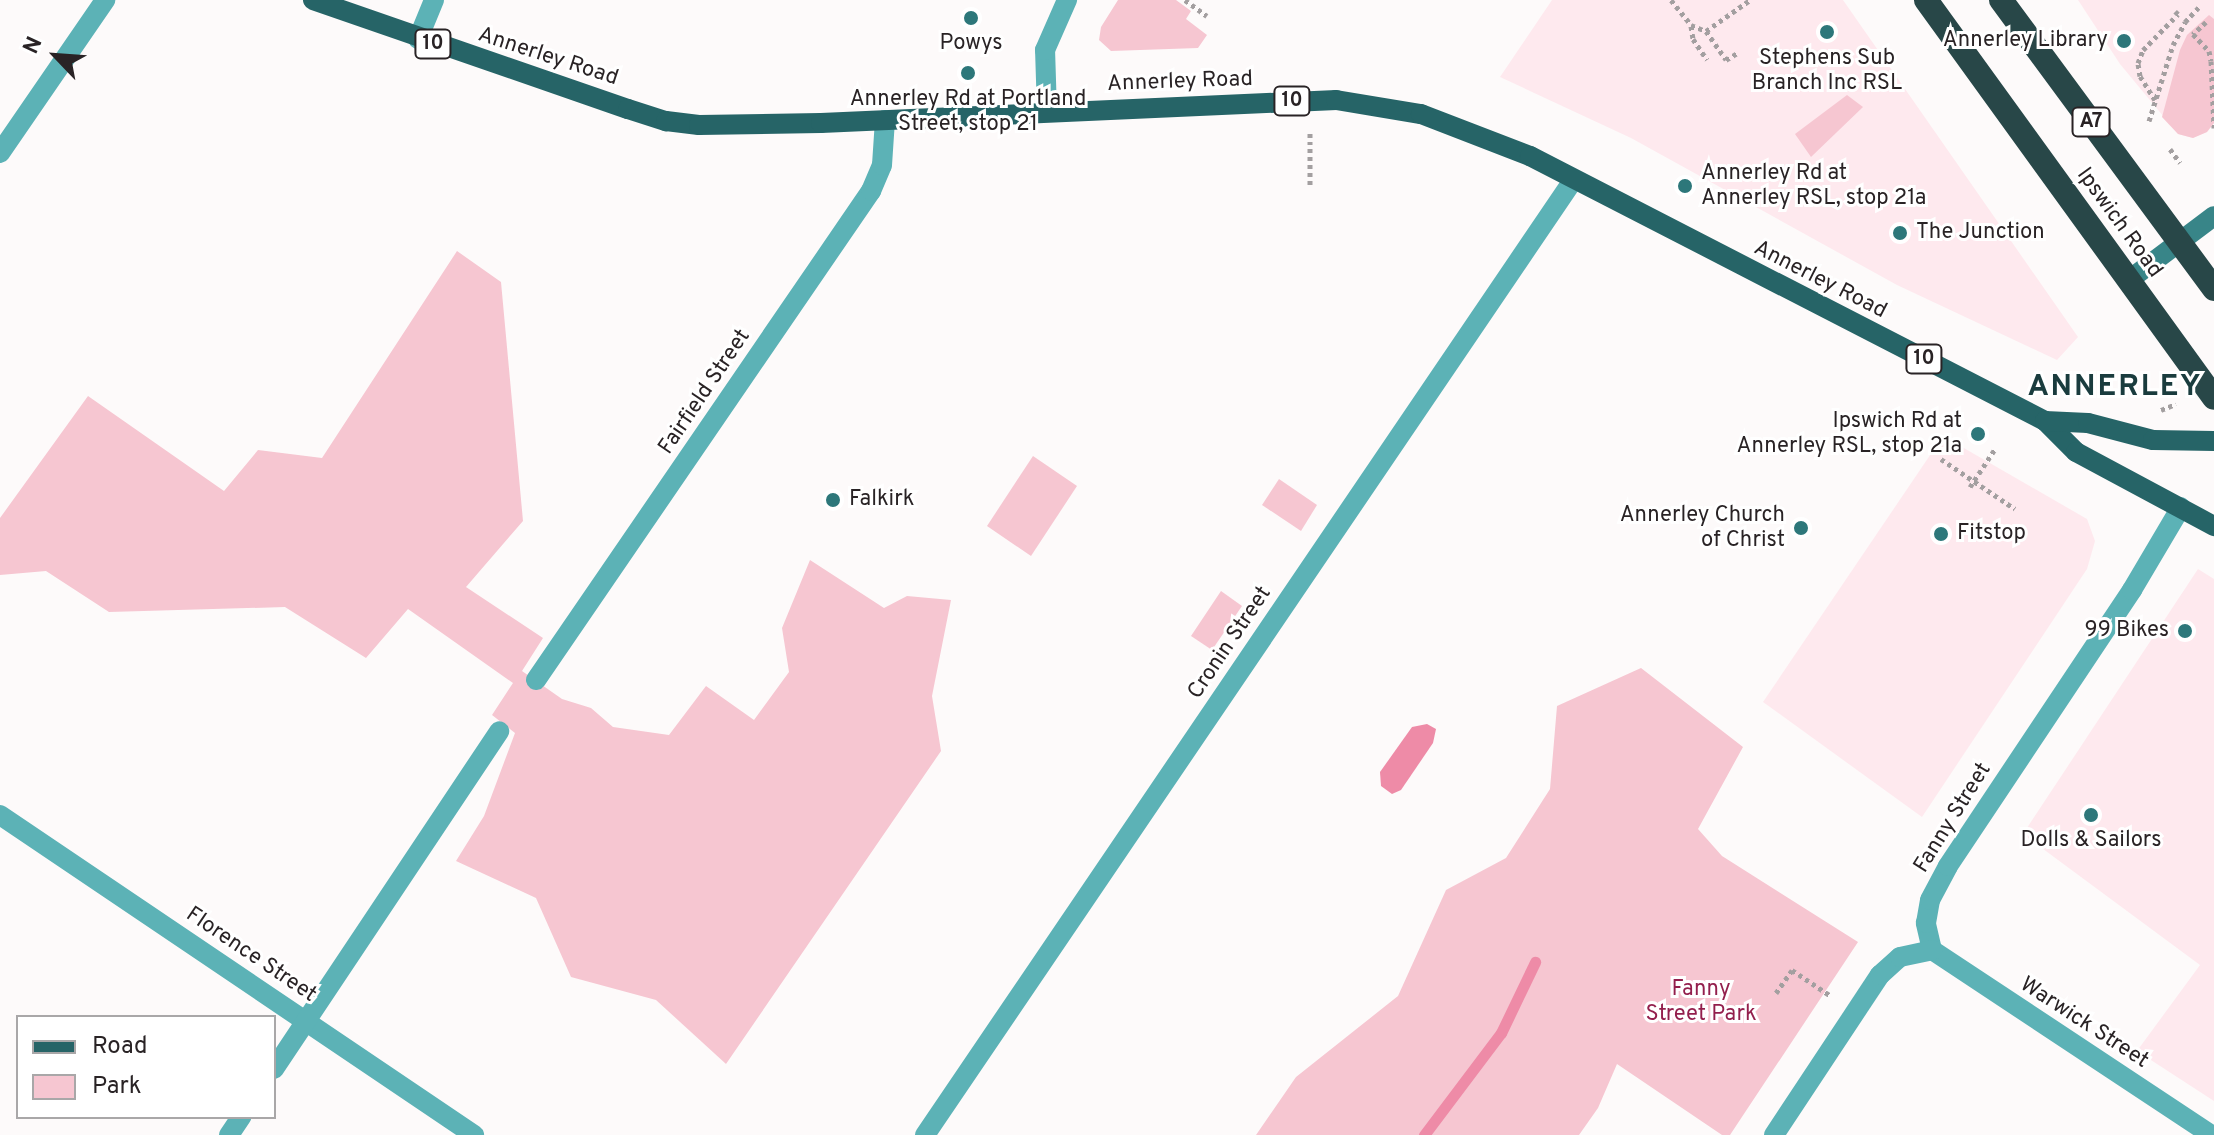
<!DOCTYPE html>
<style>
body{margin:0}
#map{position:relative;width:2214px;height:1135px;overflow:hidden;background:#fdfafa;font-family:Overpass,sans-serif}
div>[style]{position:absolute}
[style*='--x']{left:calc(var(--x)*1px);top:calc(var(--y)*1px);width:calc(var(--w)*1px);rotate:calc(var(--a)*1deg)}
.built>*{inset:0;background:#fee9ee}
.green>*{inset:0;background:#f6c6d1}
.water>*{inset:0;background:#ee8ba7}
.stream>*{height:11px;margin:-5.5px;padding:0 5.5px;transform-origin:5.5px;border-radius:5.5px;background:#ee8ba7}
.path>*{height:5px;margin-top:-2.5px;transform-origin:0;background:repeating-linear-gradient(90deg,#a39fa0 0 4px,transparent 0 8px)}
.street>*{height:20px;margin:-10px;padding:0 10px;transform-origin:10px;border-radius:10px;background:#5cb2b6}
.secondary>*{height:20px;margin:-10px;padding:0 10px;transform-origin:10px;border-radius:10px;background:#388588}
.primary>*{height:20px;margin:-10px;padding:0 10px;transform-origin:10px;border-radius:10px;background:#266467}
.highway>*{height:24px;margin:-12px;padding:0 12px;transform-origin:12px;border-radius:12px;background:#284748}
.dots>*{width:22px;height:22px;translate:-50% -50%;box-sizing:border-box;border:4px solid #fff;border-radius:50%}
span{translate:-50% -50%;white-space:nowrap;text-align:center;line-height:1.15;-webkit-text-stroke:6px #fff;paint-order:stroke}
.shield-label span{padding:2px 6px;background:#fff;border:2px solid;border-radius:6px;-webkit-text-stroke-width:0}
.shield-label{font-size:20px;color:#292325;font-weight:700}
.poi-label{font-size:22px;color:#292325}
.right{translate:-100% -50%;text-align:right}
.left{translate:0 -50%;text-align:left}
.street-label{font-size:22px;color:#292325}
.park-label{font-size:22px;color:#931f4d}
.district-label{font-size:30px;color:#1a3c3e;font-weight:700;letter-spacing:2px}
.legend{position:absolute;left:16px;top:1015px;width:260px;height:104px;box-sizing:border-box;background:#fff;border:2px solid #a9a7a8;margin:0;padding:10px 14px;list-style:none;font-size:24px;color:#292325}
.legend li{display:flex;align-items:center;gap:16px;height:40px}
.legend b{width:40px;border:2px solid #a9a7a8}
.north{position:absolute;left:16px;top:16px;width:80px;height:80px;-webkit-text-stroke:6px #fff;paint-order:stroke;rotate:295deg;font-size:22px;font-weight:700;line-height:32px;text-align:center;color:#292325}
.north::after{content:'';display:block;margin:auto;width:28px;height:36px;background:#292325;clip-path:polygon(50% 0,100% 100%,50% 72%,0 100%)}
</style>
<div id="map">
<div class="built">
<i style="clip-path:polygon(1552px 0,1843px 0,2078px 337px,2057px 360px,1897px 285px,1631px 138px,1500px 77px)"></i>
<i style="clip-path:polygon(2078px 0,2214px 0,2214px 123px,2207px 132px,2193px 138px,2178px 134px,2120px 64px)"></i>
<i style="clip-path:polygon(1943px 436px,2087px 519px,2095px 541px,2087px 569px,1922px 817px,1763px 702px)"></i>
<i style="clip-path:polygon(2198px 569px,2214px 579px,2214px 1101px,2137px 1051px,2200px 965px,2023px 834px)"></i>
</div>
<div class="green">
<i style="clip-path:polygon(1118px 0,1176px 0,1191px 11px,1186px 19px,1207px 35px,1198px 48px,1111px 51px,1099px 40px,1101px 27px)"></i>
<i style="clip-path:polygon(2209px 15px,2214px 19px,2214px 123px,2207px 132px,2193px 138px,2178px 134px,2162px 117px,2180px 50px,2187px 35px)"></i>
<i style="clip-path:polygon(1847px 95px,1863px 107px,1811px 157px,1795px 134px)"></i>
<i style="clip-path:polygon(457px 251px,501px 282px,523px 521px,466px 587px,543px 638px,522px 671px,562px 699px,591px 708px,613px 727px,669px 735px,706px 686px,754px 720px,789px 672px,782px 628px,810px 560px,884px 608px,907px 596px,951px 600px,932px 696px,941px 751px,726px 1064px,656px 1000px,571px 977px,536px 898px,456px 861px,484px 816px,515px 733px,492px 715px,513px 683px,408px 609px,366px 658px,285px 607px,109px 612px,46px 571px,0 575px,0 518px,88px 396px,224px 491px,258px 450px,322px 458px)"></i>
<i style="clip-path:polygon(1033px 456px,1077px 486px,1031px 556px,987px 526px)"></i>
<i style="clip-path:polygon(1279px 479px,1317px 505px,1301px 531px,1262px 505px)"></i>
<i style="clip-path:polygon(1221px 591px,1242px 606px,1212px 650px,1191px 636px)"></i>
<i style="clip-path:polygon(1641px 668px,1743px 747px,1698px 829px,1722px 856px,1858px 942px,1730px 1135px,1722px 1135px,1617px 1064px,1598px 1108px,1579px 1135px,1256px 1135px,1296px 1077px,1398px 996px,1446px 890px,1506px 858px,1550px 789px,1557px 706px)"></i>
</div>
<div class="water">
<i style="clip-path:polygon(1427px 724px,1436px 729px,1433px 743px,1401px 790px,1392px 794px,1381px 786px,1380px 772px,1412px 727px)"></i>
</div>
<div class="stream">
<i style="--x:1424;--y:1135;--w:128;--a:-53"></i>
<i style="--x:1501;--y:1033;--w:79;--a:-64.4"></i>
</div>
<div class="path">
<i style="--x:1185;--y:0;--w:27;--a:36"></i>
<i style="--x:1671;--y:0;--w:32;--a:51"></i>
<i style="--x:1691;--y:25;--w:16;--a:22"></i>
<i style="--x:1706;--y:31;--w:35;--a:55"></i>
<i style="--x:1726;--y:60;--w:15;--a:-32"></i>
<i style="--x:2206;--y:22;--w:18;--a:137"></i>
<i style="--x:2193;--y:34;--w:23;--a:47"></i>
<i style="--x:2209;--y:51;--w:10;--a:79"></i>
<i style="--x:2211;--y:61;--w:67;--a:87.4"></i>
<i style="--x:1691;--y:26;--w:13;--a:81"></i>
<i style="--x:1693;--y:39;--w:25;--a:56"></i>
<i style="--x:1706;--y:31;--w:54;--a:-35.2"></i>
<i style="--x:2155;--y:100;--w:28;--a:-122"></i>
<i style="--x:2140;--y:76;--w:13;--a:-99"></i>
<i style="--x:2138;--y:63;--w:14;--a:-69"></i>
<i style="--x:2143;--y:50;--w:50;--a:-45.8"></i>
<i style="--x:2178;--y:14;--w:4;--a:-135"></i>
<i style="--x:2149;--y:121;--w:80;--a:-72.5"></i>
<i style="--x:2173;--y:45;--w:26;--a:-62"></i>
<i style="--x:2185;--y:22;--w:22;--a:-47"></i>
<i style="--x:2170;--y:149;--w:17;--a:54"></i>
<i style="--x:1310;--y:185;--w:55;--a:-90"></i>
<i style="--x:2161;--y:410;--w:16;--a:-22"></i>
<i style="--x:1941;--y:459;--w:89;--a:34"></i>
<i style="--x:1970;--y:487;--w:45;--a:-56.7"></i>
<i style="--x:1776;--y:993;--w:28;--a:-55"></i>
<i style="--x:1792;--y:970;--w:47;--a:33.7"></i>
</div>
<div class="street">
<i style="--x:418;--y:39;--w:42;--a:-67.7"></i>
<i style="--x:1047;--y:112;--w:62;--a:-91.8"></i>
<i style="--x:1045;--y:50;--w:55;--a:-66.3"></i>
<i style="--x:0;--y:153;--w:186;--a:-55.5"></i>
<i style="--x:536;--y:680;--w:593;--a:-55.59"></i>
<i style="--x:871;--y:191;--w:28;--a:-67"></i>
<i style="--x:882;--y:165;--w:45;--a:-86.2"></i>
<i style="--x:0;--y:815;--w:572;--a:34.02"></i>
<i style="--x:1932;--y:950;--w:28;--a:-103"></i>
<i style="--x:1926;--y:923;--w:23;--a:-80"></i>
<i style="--x:1930;--y:900;--w:38;--a:-62"></i>
<i style="--x:1948;--y:866;--w:332;--a:-56.3"></i>
<i style="--x:2132;--y:590;--w:96;--a:-59.4"></i>
<i style="--x:1932;--y:950;--w:335;--a:33.5"></i>
<i style="--x:274;--y:1069;--w:406;--a:-56.3"></i>
<i style="--x:229;--y:1135;--w:22;--a:-56"></i>
<i style="--x:925;--y:1135;--w:1155;--a:-55.83"></i>
<i style="--x:1774;--y:1135;--w:192;--a:-56.5"></i>
<i style="--x:1880;--y:975;--w:27;--a:-42"></i>
<i style="--x:1900;--y:957;--w:33;--a:-12"></i>
</div>
<div class="secondary">
<i style="--x:2129;--y:280;--w:106;--a:-37"></i>
</div>
<div class="primary">
<i style="--x:313;--y:0;--w:333;--a:19.1"></i>
<i style="--x:628;--y:109;--w:40;--a:18"></i>
<i style="--x:666;--y:121;--w:33;--a:7"></i>
<i style="--x:699;--y:125;--w:122;--a:-0.9"></i>
<i style="--x:821;--y:123;--w:516;--a:-2.56"></i>
<i style="--x:1336;--y:100;--w:86;--a:9.4"></i>
<i style="--x:1421;--y:114;--w:117;--a:21.1"></i>
<i style="--x:1530;--y:156;--w:579;--a:27.23"></i>
<i style="--x:2045;--y:421;--w:44;--a:45"></i>
<i style="--x:2076;--y:452;--w:157;--a:28.2"></i>
<i style="--x:2045;--y:421;--w:43;--a:2.7"></i>
<i style="--x:2088;--y:423;--w:67;--a:14.7"></i>
<i style="--x:2153;--y:440;--w:61;--a:0.9"></i>
</div>
<div class="highway">
<i style="--x:1926;--y:0;--w:491;--a:54.1"></i>
<i style="--x:2001;--y:0;--w:359;--a:53.6"></i>
</div>
<div class="dots">
<i style="left:971px;top:18px;background:#2d777a"></i>
<i style="left:1827px;top:32px;background:#2d777a"></i>
<i style="left:2124px;top:41px;background:#2d777a"></i>
<i style="left:968px;top:73px;background:#2d777a"></i>
<i style="left:1685px;top:186px;background:#2d777a"></i>
<i style="left:1900px;top:233px;background:#2d777a"></i>
<i style="left:1978px;top:434px;background:#2d777a"></i>
<i style="left:833px;top:500px;background:#2d777a"></i>
<i style="left:1801px;top:528px;background:#2d777a"></i>
<i style="left:1941px;top:534px;background:#2d777a"></i>
<i style="left:2185px;top:631px;background:#2d777a"></i>
<i style="left:2091px;top:815px;background:#2d777a"></i>
</div>
<div class="shield-label">
<span style="left:433px;top:44px">10</span>
<span style="left:1292px;top:101px">10</span>
<span style="left:2091px;top:122px">A7</span>
<span style="left:1924px;top:359px">10</span>
</div>
<div class="poi-label">
<span class="right" style="left:2108px;top:41px">Annerley Library</span>
<span style="left:971px;top:44px">Powys</span>
<span style="left:1827px;top:71px">Stephens Sub<br>Branch Inc RSL</span>
<span style="left:968px;top:112px">Annerley Rd at Portland<br>Street, stop 21</span>
<span class="left" style="left:1701px;top:186px">Annerley Rd at<br>Annerley RSL, stop 21a</span>
<span class="left" style="left:1916px;top:233px">The Junction</span>
<span class="right" style="left:1962px;top:434px">Ipswich Rd at<br>Annerley RSL, stop 21a</span>
<span class="left" style="left:849px;top:500px">Falkirk</span>
<span class="right" style="left:1785px;top:528px">Annerley Church<br>of Christ</span>
<span class="left" style="left:1957px;top:534px">Fitstop</span>
<span class="right" style="left:2169px;top:631px">99 Bikes</span>
<span style="left:2091px;top:841px">Dolls &amp; Sailors</span>
</div>
<div class="street-label">
<span style="left:548px;top:57px;rotate:18deg">Annerley Road</span>
<span style="left:1180px;top:82px;rotate:-2deg">Annerley Road</span>
<span style="left:2119px;top:223px;rotate:54deg">Ipswich Road</span>
<span style="left:1820px;top:280px;rotate:27deg">Annerley Road</span>
<span style="left:705px;top:392px;rotate:-56deg">Fairfield Street</span>
<span style="left:1230px;top:643px;rotate:-56deg">Cronin Street</span>
<span style="left:1953px;top:818px;rotate:-58deg">Fanny Street</span>
<span style="left:251px;top:955px;rotate:34deg">Florence Street</span>
<span style="left:2084px;top:1023px;rotate:33deg">Warwick Street</span>
</div>
<div class="park-label">
<span style="left:1701px;top:1002px">Fanny<br>Street Park</span>
</div>
<div class="district-label">
<span style="left:2115px;top:388px">ANNERLEY</span>
</div>
<ul class="legend">
<li><b style="height:10px;background:#266467"></b>Road</li>
<li><b style="height:22px;background:#f6c6d1"></b>Park</li>
</ul>
<div class="north">N</div>
</div>
